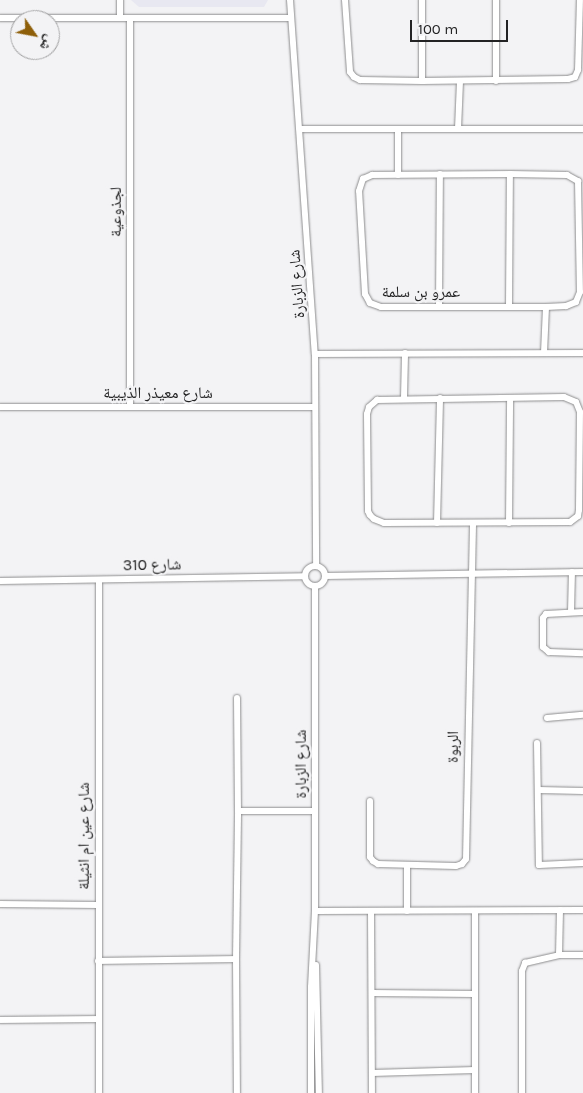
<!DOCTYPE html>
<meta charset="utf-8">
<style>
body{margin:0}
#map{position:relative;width:583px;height:1093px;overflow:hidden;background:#f3f3f5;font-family:Karla,"Noto Naskh Arabic",sans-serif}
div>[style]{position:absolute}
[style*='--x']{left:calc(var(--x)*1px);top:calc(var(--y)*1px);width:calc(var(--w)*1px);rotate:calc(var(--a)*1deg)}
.built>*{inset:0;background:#e8e8f1}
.roads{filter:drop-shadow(0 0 1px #8c8c8d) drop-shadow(0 0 1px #8c8c8d)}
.minor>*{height:6px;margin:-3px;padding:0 3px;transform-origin:3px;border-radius:3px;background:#fff}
.minor>.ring{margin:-3px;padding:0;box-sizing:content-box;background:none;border:6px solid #fff;border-radius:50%}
span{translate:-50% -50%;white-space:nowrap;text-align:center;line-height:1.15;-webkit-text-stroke:4.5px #f3f3f5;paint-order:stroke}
.street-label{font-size:16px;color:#232324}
.north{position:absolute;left:10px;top:10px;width:50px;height:50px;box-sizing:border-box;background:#f3f3f5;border:1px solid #a0a0a1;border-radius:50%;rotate:123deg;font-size:14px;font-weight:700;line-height:20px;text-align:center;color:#232324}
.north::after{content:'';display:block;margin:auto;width:18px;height:22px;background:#8e5f09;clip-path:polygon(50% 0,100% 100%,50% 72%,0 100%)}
.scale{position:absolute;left:410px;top:20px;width:98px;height:22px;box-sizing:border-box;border:2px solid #232324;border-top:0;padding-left:6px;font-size:15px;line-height:18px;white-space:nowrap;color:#232324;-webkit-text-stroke:4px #f3f3f5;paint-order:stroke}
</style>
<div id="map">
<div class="built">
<i style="clip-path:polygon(131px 0,268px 0,264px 7px,139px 7px)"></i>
</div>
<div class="roads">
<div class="minor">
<i style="--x:120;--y:0;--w:18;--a:90"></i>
<i style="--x:290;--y:0;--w:355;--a:86"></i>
<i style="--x:315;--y:354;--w:212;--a:89.7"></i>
<i style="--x:345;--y:0;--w:72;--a:86"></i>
<i style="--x:350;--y:72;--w:6;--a:51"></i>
<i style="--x:354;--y:77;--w:7;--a:27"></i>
<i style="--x:360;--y:80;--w:62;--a:0.9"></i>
<i style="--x:422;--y:81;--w:146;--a:-0.8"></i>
<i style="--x:568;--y:79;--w:7;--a:-16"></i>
<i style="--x:575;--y:77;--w:8;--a:-67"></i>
<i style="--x:578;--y:70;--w:70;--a:-88.4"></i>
<i style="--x:0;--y:18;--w:291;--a:0"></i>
<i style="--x:422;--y:81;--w:81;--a:-90"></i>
<i style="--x:496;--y:81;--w:81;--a:-90"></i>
<i style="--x:300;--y:129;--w:283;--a:0"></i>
<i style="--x:398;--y:129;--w:46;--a:90"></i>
<i style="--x:458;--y:129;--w:48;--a:-87.6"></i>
<i style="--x:510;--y:174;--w:57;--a:1"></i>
<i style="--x:567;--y:175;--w:13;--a:29"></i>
<i style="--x:578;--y:181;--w:111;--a:89"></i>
<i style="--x:580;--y:292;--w:11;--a:112"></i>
<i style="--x:576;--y:302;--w:11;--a:158"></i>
<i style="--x:566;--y:306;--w:20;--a:177"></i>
<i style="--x:546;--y:307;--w:165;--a:180"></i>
<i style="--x:381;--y:307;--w:12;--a:-160"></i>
<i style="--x:370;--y:303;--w:10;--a:-119"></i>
<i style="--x:365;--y:294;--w:103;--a:-93.3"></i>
<i style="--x:359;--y:191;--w:13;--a:-72"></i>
<i style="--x:363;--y:179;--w:10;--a:-24"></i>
<i style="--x:372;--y:175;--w:138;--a:-0.4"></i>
<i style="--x:439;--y:306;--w:132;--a:-89.6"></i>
<i style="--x:509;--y:306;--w:132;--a:-89.6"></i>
<i style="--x:544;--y:353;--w:46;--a:-87.5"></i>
<i style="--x:315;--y:354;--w:268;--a:-0.2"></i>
<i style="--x:564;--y:397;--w:13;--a:23"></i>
<i style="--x:576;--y:402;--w:11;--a:68"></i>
<i style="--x:580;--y:412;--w:98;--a:90.6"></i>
<i style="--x:579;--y:510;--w:6;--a:99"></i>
<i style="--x:578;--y:516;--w:10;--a:143"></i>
<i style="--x:570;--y:522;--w:186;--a:179.7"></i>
<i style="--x:384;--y:523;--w:11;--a:-158"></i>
<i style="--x:374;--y:519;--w:6;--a:-135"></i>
<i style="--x:370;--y:515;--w:4;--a:-117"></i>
<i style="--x:368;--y:511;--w:97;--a:-90.6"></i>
<i style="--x:367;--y:414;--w:7;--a:-74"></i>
<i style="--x:369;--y:407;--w:11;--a:-41"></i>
<i style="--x:377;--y:400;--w:187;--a:-0.9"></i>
<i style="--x:404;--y:398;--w:45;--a:-88.7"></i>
<i style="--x:0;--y:407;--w:315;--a:0"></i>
<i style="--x:130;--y:407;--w:389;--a:-90"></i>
<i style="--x:437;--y:523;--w:125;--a:-88.6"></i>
<i style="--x:509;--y:523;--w:125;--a:-89.5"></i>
<i class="ring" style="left:305px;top:566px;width:14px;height:14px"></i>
<i style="--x:325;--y:576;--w:258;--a:-0.9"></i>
<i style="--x:0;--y:581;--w:305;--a:-0.9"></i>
<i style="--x:571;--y:612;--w:40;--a:-88.6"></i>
<i style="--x:583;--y:612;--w:37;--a:177"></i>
<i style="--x:546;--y:614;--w:5;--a:127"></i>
<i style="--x:543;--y:618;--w:29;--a:90"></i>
<i style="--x:543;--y:647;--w:8;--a:40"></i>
<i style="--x:549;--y:652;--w:34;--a:2"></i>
<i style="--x:237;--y:698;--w:113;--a:89.5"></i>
<i style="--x:547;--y:718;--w:36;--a:-5"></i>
<i style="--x:537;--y:743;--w:122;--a:89.1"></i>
<i style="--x:539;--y:865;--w:44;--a:-2.6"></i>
<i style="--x:539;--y:790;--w:44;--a:1.3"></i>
<i style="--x:370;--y:801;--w:56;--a:90"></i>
<i style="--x:370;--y:857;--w:5;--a:53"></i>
<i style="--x:373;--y:861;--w:6;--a:31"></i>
<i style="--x:378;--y:864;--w:78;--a:1.5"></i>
<i style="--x:456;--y:866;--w:6;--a:-18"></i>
<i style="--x:462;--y:864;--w:6;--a:-51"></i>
<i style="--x:466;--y:859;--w:335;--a:-88.8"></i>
<i style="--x:407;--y:865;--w:46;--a:90"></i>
<i style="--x:0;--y:904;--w:98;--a:0.6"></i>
<i style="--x:315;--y:911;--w:268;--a:-0.2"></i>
<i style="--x:371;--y:911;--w:182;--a:89.7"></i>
<i style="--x:559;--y:955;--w:45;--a:-88.7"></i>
<i style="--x:236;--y:959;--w:134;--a:89.6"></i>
<i style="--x:98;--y:961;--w:138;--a:-0.8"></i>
<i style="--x:236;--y:959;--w:148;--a:-89.2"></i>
<i style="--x:238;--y:811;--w:77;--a:0"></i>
<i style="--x:316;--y:965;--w:128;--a:88.7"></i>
<i style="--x:372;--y:993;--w:103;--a:0.6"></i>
<i style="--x:0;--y:1020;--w:98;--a:-0.6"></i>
<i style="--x:372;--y:1073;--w:103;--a:-1.7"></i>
<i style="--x:99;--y:1093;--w:513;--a:-90"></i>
<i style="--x:311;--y:1093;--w:106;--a:-90"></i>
<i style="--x:311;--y:987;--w:76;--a:-87"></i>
<i style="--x:315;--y:911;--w:325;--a:-90"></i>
<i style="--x:475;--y:1093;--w:182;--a:-90"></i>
<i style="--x:522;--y:1093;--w:122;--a:-90"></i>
<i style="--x:522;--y:971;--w:9;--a:-69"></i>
<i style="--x:525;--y:963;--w:35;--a:-13"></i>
<i style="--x:559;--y:955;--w:24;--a:0"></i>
</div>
</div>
<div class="street-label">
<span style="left:116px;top:212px;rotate:-90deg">لجذوعية</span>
<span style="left:297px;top:284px;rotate:-94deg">شارع الزبارة</span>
<span style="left:421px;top:292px">عمرو بن سلمة</span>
<span style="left:158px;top:393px">شارع معيذر الذيبية</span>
<span style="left:152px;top:565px;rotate:-1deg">شارع 310</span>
<span style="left:453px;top:747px;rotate:-89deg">الربوة</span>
<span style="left:301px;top:764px;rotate:-90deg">شارع الزبارة</span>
<span style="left:84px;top:836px;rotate:-90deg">شارع عين ام انثيلة</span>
</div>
<div class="north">ش</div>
<div class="scale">100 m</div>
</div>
